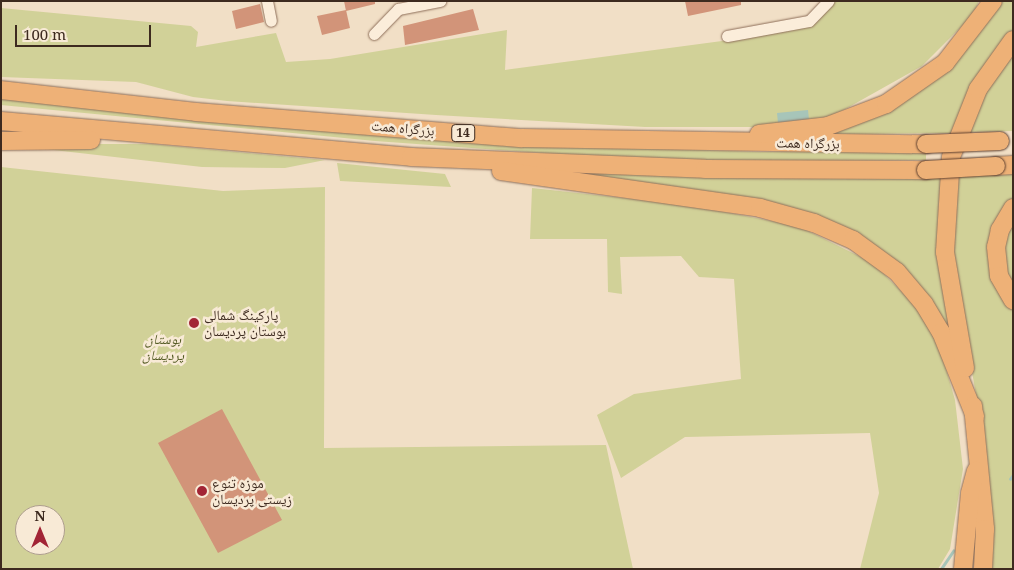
<!DOCTYPE html>
<meta charset="utf-8">
<style>
body{margin:0}
#map{position:relative;width:1014px;height:570px;overflow:hidden;background:#f1dfc6;font-family:"Noto Serif","Noto Naskh Arabic",serif}
div>[style]{position:absolute}
[style*='--x']{left:calc(var(--x)*1px);top:calc(var(--y)*1px);width:calc(var(--w)*1px);rotate:calc(var(--a)*1deg)}
.green>*{inset:0;background:#d1d198}
.water>*{inset:0;background:#a7c5b9}
.stream>*{height:2.5px;margin:-1.25px;padding:0 1.25px;transform-origin:1.25px;border-radius:1.25px;background:#a7c5b9}
.building>*{inset:0;background:#d29479}
.roads{filter:drop-shadow(0 0 1px #8e6f5a) drop-shadow(0 0 1px #8e6f5a)}
.minor>*{height:11px;margin:-5.5px;padding:0 5.5px;transform-origin:5.5px;border-radius:5.5px;background:#fbedda}
.trunk>*{height:18px;margin:-9px;padding:0 9px;transform-origin:9px;border-radius:9px;background:#eeb177}
.bridges{filter:drop-shadow(0 0 1px #5c3e2e) drop-shadow(0 0 1px #5c3e2e)}
.trunk-bridge>*{height:18px;margin:-9px;padding:0 9px;transform-origin:9px;border-radius:9px;background:#eeb177}
.dots>*{width:14px;height:14px;translate:-50% -50%;box-sizing:border-box;border:2px solid #f8ead6;border-radius:50%}
span{translate:-50% -50%;white-space:nowrap;text-align:center;line-height:1.15;-webkit-text-stroke:5px #f8ead6;paint-order:stroke}
.shield-label span{padding:1px 4px;background:#f8ead6;border:1px solid;border-radius:4px;-webkit-text-stroke-width:0}
.shield-label{font-size:12px;color:#3d2a1f;font-weight:700}
.street-label{font-size:14px;color:#3d2a1f}
.poi-label{font-size:14px;color:#3d2a1f}
.left{translate:0 -50%;text-align:left}
.park-label{font-size:14px;color:#545b24;font-style:italic}
.frame{position:absolute;inset:0;border:2px solid #3d2a1f;pointer-events:none}
.north{position:absolute;left:15px;top:505px;width:50px;height:50px;box-sizing:border-box;background:#f8ead6;border:1px solid #ad9d8d;border-radius:50%;rotate:0deg;font-size:14px;font-weight:700;line-height:20px;text-align:center;color:#3d2a1f}
.north::after{content:'';display:block;margin:auto;width:18px;height:22px;background:#a22535;clip-path:polygon(50% 0,100% 100%,50% 72%,0 100%)}
.scale{position:absolute;left:15px;top:25px;width:136px;height:22px;box-sizing:border-box;border:2px solid #3d2a1f;border-top:0;padding-left:6px;font-size:15px;line-height:18px;white-space:nowrap;color:#3d2a1f;-webkit-text-stroke:4px #f8ead6;paint-order:stroke}
</style>
<div id="map">
<div class="green">
<i style="clip-path:polygon(835px 1px,979px 1px,973px 15px,922px 66px,833px 116px,770px 127px,645px 127px,436px 115px,227px 101px,193px 97px,136px 82px,1px 77px,1px 8px,191px 26px,198px 32px,196px 47px,276px 33px,286px 62px,330px 59px,507px 30px,505px 70px,752px 37px,814px 23px)"></i>
<i style="clip-path:polygon(1000px 1px,1013px 1px,1013px 31px,953px 133px,776px 135px,841px 129px,880px 115px,956px 61px)"></i>
<i style="clip-path:polygon(1013px 48px,1013px 131px,965px 132px,974px 112px)"></i>
<i style="clip-path:polygon(1px 96px,612px 147px,761px 152px,926px 149px,926px 160px,722px 162px,557px 154px,375px 141px,1px 105px)"></i>
<i style="clip-path:polygon(1px 144px,151px 144px,325px 160px,285px 168px,202px 167px)"></i>
<i style="clip-path:polygon(337px 163px,445px 174px,451px 187px,340px 181px)"></i>
<i style="clip-path:polygon(511px 166px,942px 176px,963px 385px,947px 338px,851px 233px)"></i>
<i style="clip-path:polygon(evenodd,1px 167px,223px 191px,325px 187px,324px 448px,606px 445px,633px 569px,1px 569px,1px 167px,25px 515px,55px 515px,55px 545px,25px 545px,25px 515px)"></i>
<i style="clip-path:polygon(1013px 172px,1013px 198px,997px 222px,1013px 308px,1013px 569px,988px 569px,992px 513px,987px 457px,950px 247px,954px 175px)"></i>
<i style="clip-path:polygon(532px 188px,688px 205px,798px 226px,873px 263px,913px 303px,938px 341px,955px 400px,963px 469px,950px 549px,938px 569px,860px 569px,879px 493px,870px 433px,685px 437px,621px 478px,597px 415px,634px 394px,741px 379px,734px 279px,699px 277px,681px 256px,620px 257px,622px 294px,608px 292px,607px 239px,530px 239px)"></i>
<i style="clip-path:polygon(1013px 217px,1013px 291px,1002px 268px,1006px 229px)"></i>
</div>
<div class="water">
<i style="clip-path:polygon(808px 110px,809px 120px,778px 123px,777px 113px)"></i>
</div>
<div class="stream">
<i style="--x:1010;--y:479;--w:5;--a:-53"></i>
<i style="--x:941;--y:569;--w:22;--a:-56"></i>
</div>
<div class="building">
<i style="clip-path:polygon(344px 1px,375px 1px,375px 4px,346px 11px)"></i>
<i style="clip-path:polygon(685px 1px,741px 1px,741px 5px,688px 16px)"></i>
<i style="clip-path:polygon(260px 4px,264px 22px,236px 29px,232px 11px)"></i>
<i style="clip-path:polygon(473px 9px,479px 30px,405px 45px,403px 26px)"></i>
<i style="clip-path:polygon(346px 10px,350px 28px,322px 35px,317px 16px)"></i>
<i style="clip-path:polygon(222px 409px,282px 520px,218px 553px,158px 443px)"></i>
</div>
<div class="roads">
<div class="minor">
<i style="--x:267;--y:1;--w:20;--a:79"></i>
<i style="--x:374;--y:34;--w:35;--a:-46"></i>
<i style="--x:398;--y:9;--w:43;--a:-10.8"></i>
<i style="--x:727;--y:36;--w:83;--a:-10.4"></i>
<i style="--x:809;--y:21;--w:28;--a:-46"></i>
</div>
<div class="trunk">
<i style="--x:1;--y:90;--w:196;--a:6.4"></i>
<i style="--x:196;--y:112;--w:327;--a:4.6"></i>
<i style="--x:522;--y:138;--w:404;--a:0.9"></i>
<i style="--x:1;--y:121;--w:412;--a:5"></i>
<i style="--x:411;--y:157;--w:294;--a:2.3"></i>
<i style="--x:705;--y:169;--w:221;--a:0.3"></i>
<i style="--x:759;--y:134;--w:69;--a:-6.6"></i>
<i style="--x:828;--y:126;--w:62;--a:-20.8"></i>
<i style="--x:886;--y:104;--w:72;--a:-34.8"></i>
<i style="--x:945;--y:63;--w:78;--a:-52.3"></i>
<i style="--x:1;--y:141;--w:90;--a:-0.6"></i>
<i style="--x:996;--y:166;--w:17;--a:-3"></i>
<i style="--x:501;--y:171;--w:262;--a:8.1"></i>
<i style="--x:760;--y:208;--w:56;--a:15.5"></i>
<i style="--x:814;--y:223;--w:43;--a:23.6"></i>
<i style="--x:853;--y:240;--w:54;--a:36"></i>
<i style="--x:897;--y:272;--w:42;--a:49.8"></i>
<i style="--x:924;--y:304;--w:33;--a:59"></i>
<i style="--x:941;--y:332;--w:91;--a:68"></i>
<i style="--x:1013;--y:208;--w:26;--a:121"></i>
<i style="--x:1000;--y:230;--w:17;--a:103"></i>
<i style="--x:996;--y:247;--w:29;--a:84"></i>
<i style="--x:999;--y:276;--w:28;--a:60"></i>
<i style="--x:965;--y:368;--w:118;--a:-99.8"></i>
<i style="--x:945;--y:252;--w:95;--a:-86.4"></i>
<i style="--x:951;--y:157;--w:73;--a:-68.3"></i>
<i style="--x:978;--y:89;--w:60;--a:-54.5"></i>
<i style="--x:973;--y:406;--w:124;--a:84.4"></i>
<i style="--x:985;--y:529;--w:40;--a:92.9"></i>
<i style="--x:963;--y:569;--w:76;--a:-84.7"></i>
<i style="--x:970;--y:493;--w:23;--a:-75"></i>
</div>
</div>
<div class="bridges">
<div class="trunk-bridge">
<i style="--x:926;--y:144;--w:74;--a:-2.3"></i>
<i style="--x:926;--y:170;--w:70;--a:-3.3"></i>
</div>
</div>
<div class="dots">
<i style="left:194px;top:323px;background:#a22535"></i>
<i style="left:202px;top:491px;background:#a22535"></i>
</div>
<div class="shield-label">
<span style="left:463px;top:133px">14</span>
</div>
<div class="street-label">
<span style="left:403px;top:128px;rotate:5deg">بزرگراه همت</span>
<span style="left:808px;top:143px;rotate:1deg">بزرگراه همت</span>
</div>
<div class="poi-label">
<span class="left" style="left:204px;top:323px">پارکینگ شمالی<br>بوستان پردیسان</span>
<span class="left" style="left:212px;top:491px">موزه تنوع<br>زیستی پردیسان</span>
</div>
<div class="park-label">
<span style="left:163px;top:347px">بوستان<br>پردیسان</span>
</div>
<div class="frame"></div>
<div class="north">N</div>
<div class="scale">100 m</div>
</div>
